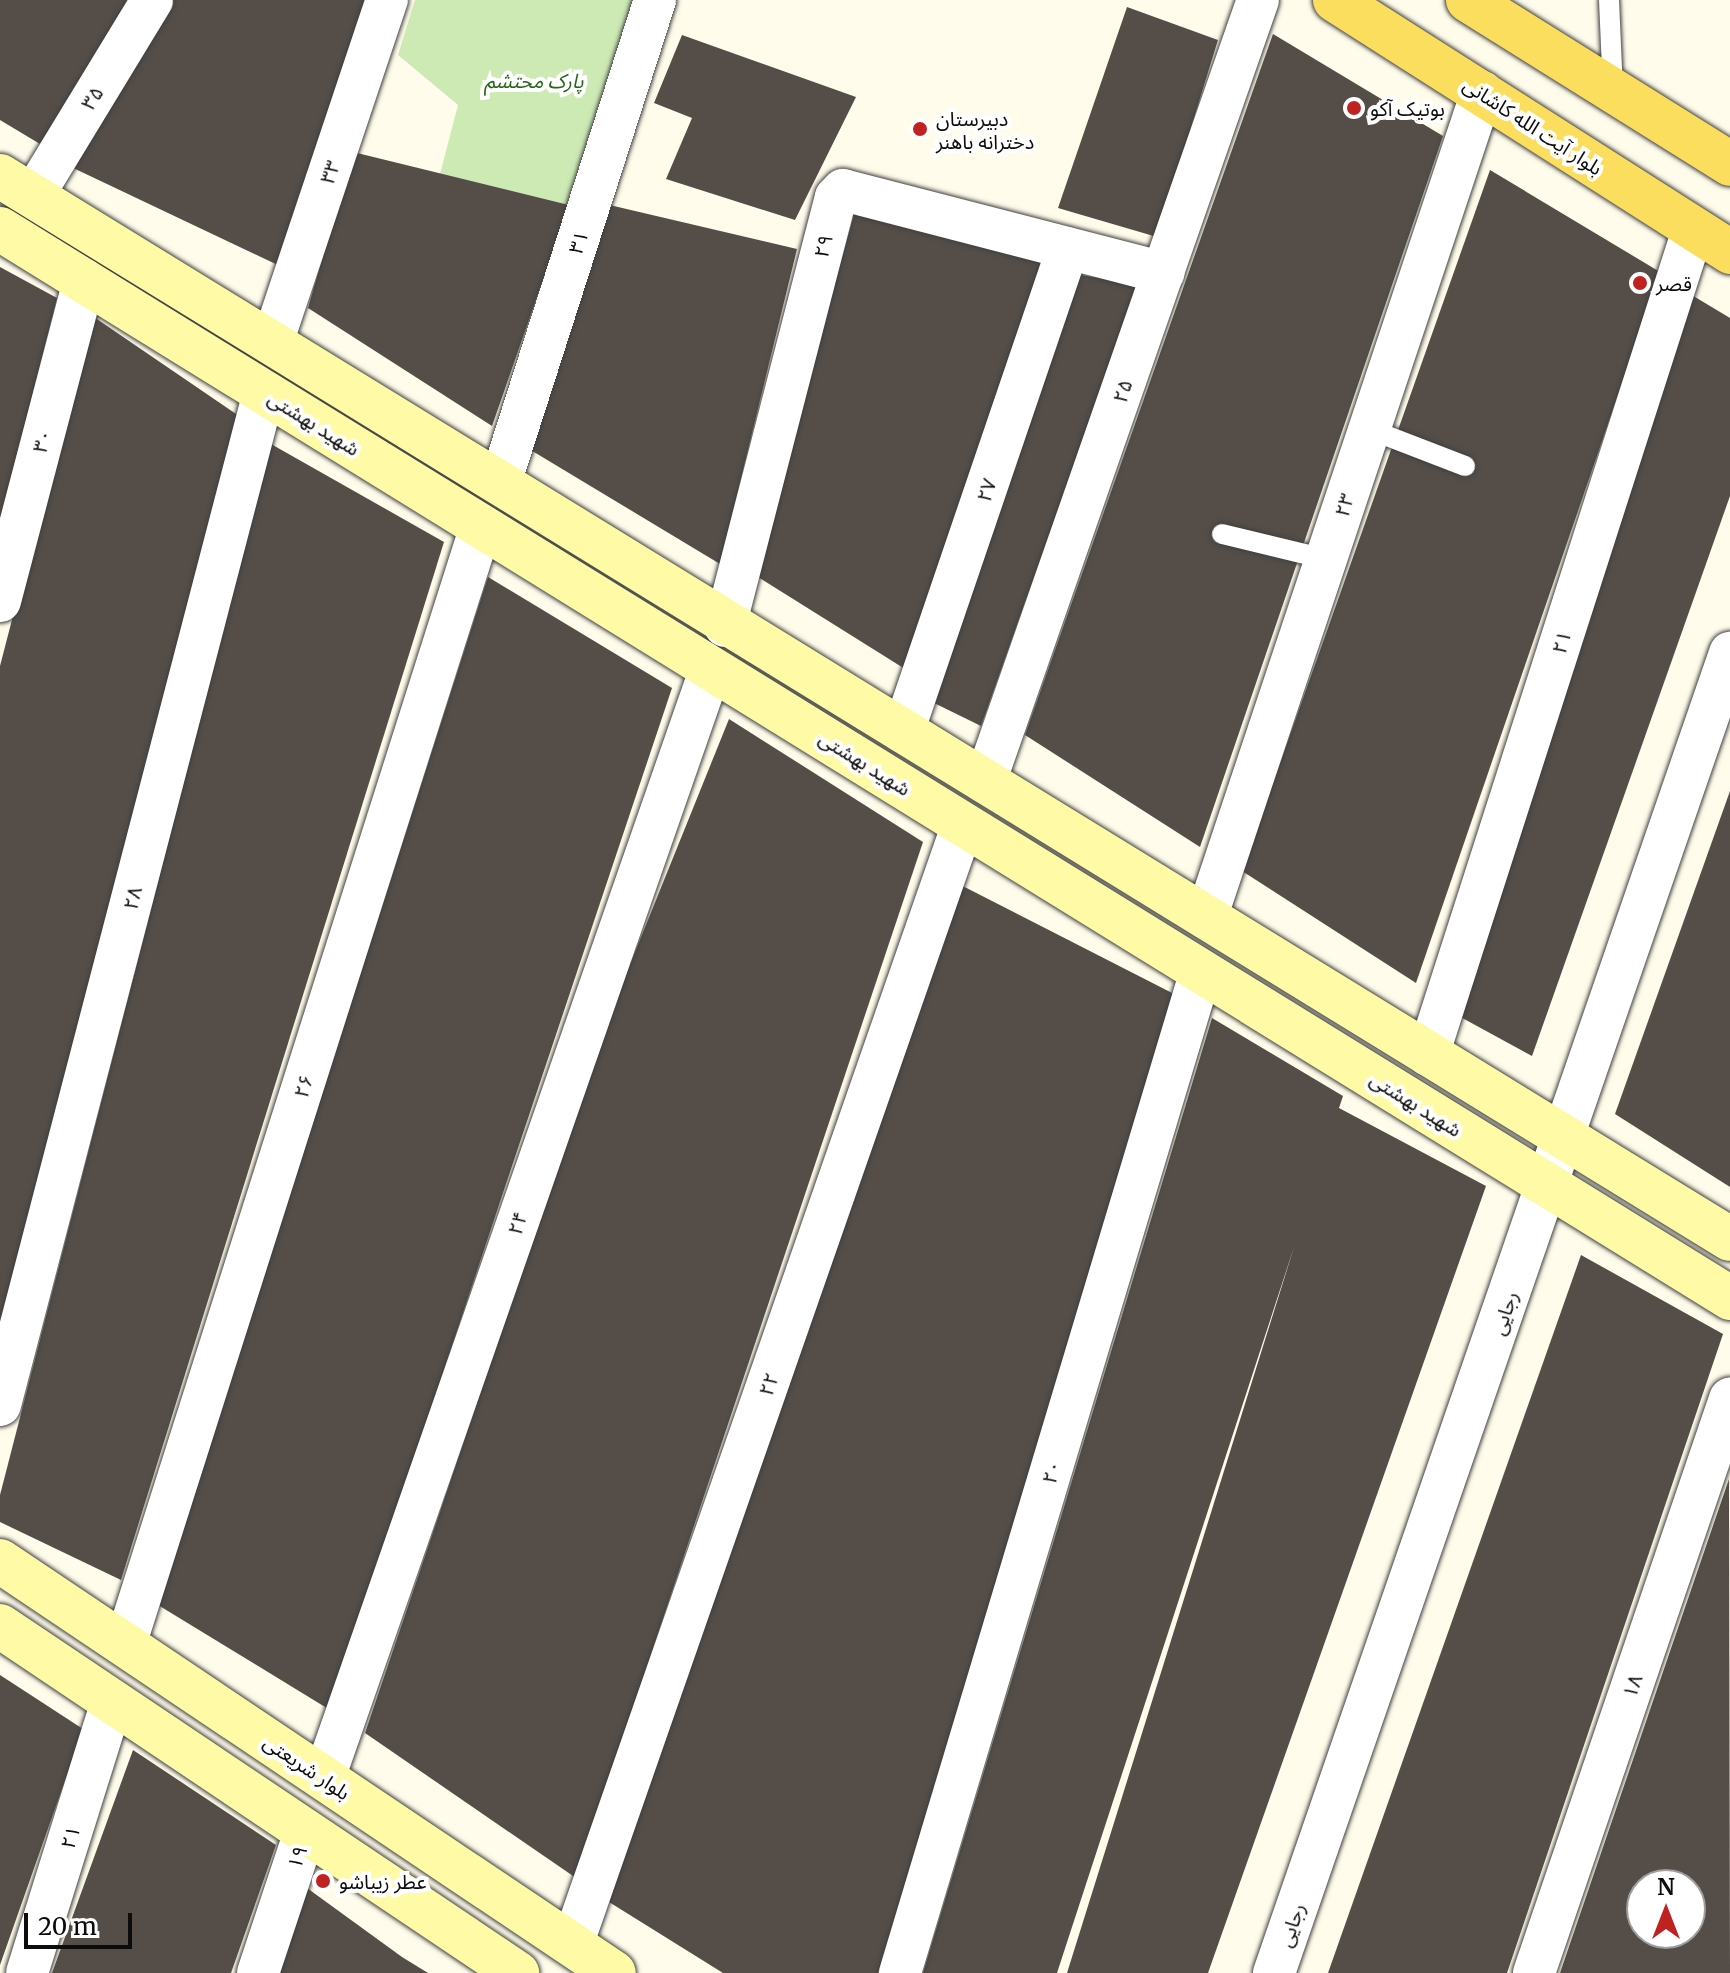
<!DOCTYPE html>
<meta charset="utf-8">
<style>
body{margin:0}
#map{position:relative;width:1730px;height:1973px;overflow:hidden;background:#fffceb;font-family:Merriweather,"Noto Sans Arabic",serif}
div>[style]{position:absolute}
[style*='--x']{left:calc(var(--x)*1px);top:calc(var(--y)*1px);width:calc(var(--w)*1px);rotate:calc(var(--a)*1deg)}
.green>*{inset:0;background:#cdeab4}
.building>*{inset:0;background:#554e48}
.roads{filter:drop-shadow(0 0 2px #3f3f3f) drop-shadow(0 0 2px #3f3f3f)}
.service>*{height:20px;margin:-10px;padding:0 10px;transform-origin:10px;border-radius:10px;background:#fff}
.minor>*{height:42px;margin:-21px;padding:0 21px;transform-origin:21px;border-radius:21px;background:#fff}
.secondary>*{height:44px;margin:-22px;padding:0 22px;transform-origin:22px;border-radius:22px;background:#fffaa6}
.primary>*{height:44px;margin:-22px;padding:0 22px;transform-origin:22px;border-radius:22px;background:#fcde5e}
.dots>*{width:22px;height:22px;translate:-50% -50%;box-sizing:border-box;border:4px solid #fff;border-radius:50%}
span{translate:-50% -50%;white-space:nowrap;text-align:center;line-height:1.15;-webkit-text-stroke:8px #fff;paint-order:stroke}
.park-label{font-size:20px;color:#27651b;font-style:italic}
.street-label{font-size:20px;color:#0c0c0c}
.poi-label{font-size:20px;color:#0c0c0c}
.left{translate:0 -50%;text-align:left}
.north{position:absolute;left:1626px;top:1869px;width:80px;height:80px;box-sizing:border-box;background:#fff;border:2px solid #9e9e9e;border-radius:50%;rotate:0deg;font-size:22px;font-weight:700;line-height:32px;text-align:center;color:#0c0c0c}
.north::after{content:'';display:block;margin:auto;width:28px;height:36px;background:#bf2221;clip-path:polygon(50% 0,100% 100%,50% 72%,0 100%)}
.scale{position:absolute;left:24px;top:1913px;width:108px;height:36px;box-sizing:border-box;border:4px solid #0c0c0c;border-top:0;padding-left:10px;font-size:24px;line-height:28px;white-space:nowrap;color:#0c0c0c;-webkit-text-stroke:6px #fff;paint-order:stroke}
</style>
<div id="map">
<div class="green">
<i style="clip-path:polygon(415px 0,644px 0,578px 207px,440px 174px,458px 105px,398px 55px)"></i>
</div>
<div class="building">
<i style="clip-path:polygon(0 0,132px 0,40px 144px,0 120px)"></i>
<i style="clip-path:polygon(168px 0,369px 0,282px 267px,69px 166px)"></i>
<i style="clip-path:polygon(1127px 7px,1218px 40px,1157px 237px,1058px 208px)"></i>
<i style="clip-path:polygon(1273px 34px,1443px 136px,1200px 847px,1025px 735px)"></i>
<i style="clip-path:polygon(682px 35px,856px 97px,795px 220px,666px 179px,692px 118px,654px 103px)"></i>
<i style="clip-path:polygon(353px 152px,569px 205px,492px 426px,308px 308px)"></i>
<i style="clip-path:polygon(1490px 170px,1660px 272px,1416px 983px,1242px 871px)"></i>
<i style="clip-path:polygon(601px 203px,797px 249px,720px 564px,529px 449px)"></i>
<i style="clip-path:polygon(856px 207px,1047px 259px,905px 669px,755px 575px)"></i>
<i style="clip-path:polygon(0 267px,57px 298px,1px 518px,0 518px)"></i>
<i style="clip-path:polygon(1074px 274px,1138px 284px,981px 726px,928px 700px)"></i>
<i style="clip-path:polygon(1690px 294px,1730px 318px,1730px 496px,1532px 1056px,1455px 1014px)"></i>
<i style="clip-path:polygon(91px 315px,239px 416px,0 1349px,0 666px)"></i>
<i style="clip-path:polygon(271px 444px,444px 542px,121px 1580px,0 1522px,0 1495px)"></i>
<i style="clip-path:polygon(488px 577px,672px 688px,330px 1710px,158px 1605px)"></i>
<i style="clip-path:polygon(729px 719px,923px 842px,576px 1878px,365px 1733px,604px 1029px)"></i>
<i style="clip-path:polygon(1730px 791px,1730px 1187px,1615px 1114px)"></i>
<i style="clip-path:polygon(945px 877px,1176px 995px,878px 1973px,723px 1973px,609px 1902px)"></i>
<i style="clip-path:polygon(1212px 1018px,1343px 1096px,1339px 1108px,1486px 1186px,1208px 1973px,1067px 1973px,1295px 1244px,1057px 1973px,923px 1973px)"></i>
<i style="clip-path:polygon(1581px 1255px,1723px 1334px,1507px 1973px,1328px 1973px)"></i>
<i style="clip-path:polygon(evenodd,1729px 1479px,1730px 1973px,1560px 1973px,1729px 1479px,1642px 1885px,1690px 1885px,1690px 1933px,1642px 1933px,1642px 1885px)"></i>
<i style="clip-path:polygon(0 1675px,83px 1729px,0 1965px)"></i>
<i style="clip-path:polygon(133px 1750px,276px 1845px,231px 1973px,52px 1973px)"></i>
<i style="clip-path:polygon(307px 1888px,402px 1957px,428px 1973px,279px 1973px)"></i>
</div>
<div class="roads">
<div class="service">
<i style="--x:1609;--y:0;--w:90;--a:87.5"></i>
<i style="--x:1369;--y:429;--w:103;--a:21.1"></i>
<i style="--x:1222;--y:534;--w:106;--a:13.6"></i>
</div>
<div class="minor">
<i style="--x:33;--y:196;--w:229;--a:-58.7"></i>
<i style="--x:272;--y:343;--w:362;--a:-71.5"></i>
<i style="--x:500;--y:483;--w:507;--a:-72.21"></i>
<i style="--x:0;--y:601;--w:332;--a:-75.3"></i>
<i style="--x:725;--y:626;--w:443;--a:-75.5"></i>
<i style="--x:836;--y:197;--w:10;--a:-45"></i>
<i style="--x:843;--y:190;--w:331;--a:14.5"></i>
<i style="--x:903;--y:732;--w:511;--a:-71.18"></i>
<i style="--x:985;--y:782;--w:828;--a:-70.76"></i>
<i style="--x:1206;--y:918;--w:871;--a:-71.52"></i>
<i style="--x:1428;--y:1055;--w:867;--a:-72.19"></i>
<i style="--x:0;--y:1405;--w:1047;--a:-75.39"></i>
<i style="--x:125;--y:1645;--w:1174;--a:-72.35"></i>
<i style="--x:324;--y:1778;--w:1176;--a:-70.78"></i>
<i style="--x:572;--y:1945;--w:1187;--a:-70.77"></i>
<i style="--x:27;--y:1973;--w:285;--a:-72.6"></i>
<i style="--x:258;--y:1973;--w:149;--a:-71.6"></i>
<i style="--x:900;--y:1973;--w:1046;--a:-73.28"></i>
<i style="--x:1274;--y:1973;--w:1397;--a:-70.94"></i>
<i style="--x:1534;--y:1973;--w:607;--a:-71.15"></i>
</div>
<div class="secondary">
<i style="--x:0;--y:176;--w:2030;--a:31.57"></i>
<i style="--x:0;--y:229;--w:2034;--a:31.71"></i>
<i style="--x:0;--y:1561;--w:739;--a:33.86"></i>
<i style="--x:0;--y:1626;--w:623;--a:33.87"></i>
</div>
<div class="primary">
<i style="--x:1335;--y:0;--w:469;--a:32.5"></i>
<i style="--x:1468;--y:0;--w:309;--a:32"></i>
</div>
</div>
<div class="dots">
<i style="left:1354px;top:108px;background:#bf2221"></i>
<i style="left:920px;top:129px;background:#bf2221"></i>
<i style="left:1640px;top:283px;background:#bf2221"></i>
<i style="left:323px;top:1881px;background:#bf2221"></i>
</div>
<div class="park-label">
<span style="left:534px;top:80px">پارک محتشم</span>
</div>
<div class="street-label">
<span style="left:92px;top:98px;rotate:-59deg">۳۵</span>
<span style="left:1533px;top:126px;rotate:33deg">بلوار آیت الله کاشانی</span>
<span style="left:330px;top:172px;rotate:-71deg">۳۳</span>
<span style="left:578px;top:242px;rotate:-72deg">۳۱</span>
<span style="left:823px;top:246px;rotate:-76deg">۲۹</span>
<span style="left:1122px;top:391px;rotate:-71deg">۲۵</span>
<span style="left:314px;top:423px;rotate:32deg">شهید بهشتی</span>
<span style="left:42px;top:441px;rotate:-75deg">۳۰</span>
<span style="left:986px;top:490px;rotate:-71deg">۲۷</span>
<span style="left:1344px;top:505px;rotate:-71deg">۲۳</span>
<span style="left:1561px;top:642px;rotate:-72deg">۲۱</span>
<span style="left:865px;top:763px;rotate:32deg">شهید بهشتی</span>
<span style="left:132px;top:898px;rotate:-75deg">۲۸</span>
<span style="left:303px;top:1086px;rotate:-72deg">۲۶</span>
<span style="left:1416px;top:1104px;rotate:32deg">شهید بهشتی</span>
<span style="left:517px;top:1223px;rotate:-71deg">۲۴</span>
<span style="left:1504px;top:1313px;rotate:-71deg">رجایی</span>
<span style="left:768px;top:1384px;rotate:-71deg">۲۲</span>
<span style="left:1051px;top:1472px;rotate:-73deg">۲۰</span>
<span style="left:1632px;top:1686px;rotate:-71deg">۱۸</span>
<span style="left:307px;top:1767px;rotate:34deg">بلوار شریعتی</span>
<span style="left:70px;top:1837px;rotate:-73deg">۲۱</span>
<span style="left:297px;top:1857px;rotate:-71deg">۱۹</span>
<span style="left:1291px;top:1925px;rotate:-71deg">رجایی</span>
</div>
<div class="poi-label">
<span class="left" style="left:1370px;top:108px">بوتیک آکو</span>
<span class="left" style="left:936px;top:130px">دبیرستان<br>دخترانه باهنر</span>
<span class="left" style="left:1656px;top:283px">قصر</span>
<span class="left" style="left:339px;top:1881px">عطر زیباشو</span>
</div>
<div class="north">N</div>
<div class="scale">20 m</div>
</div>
